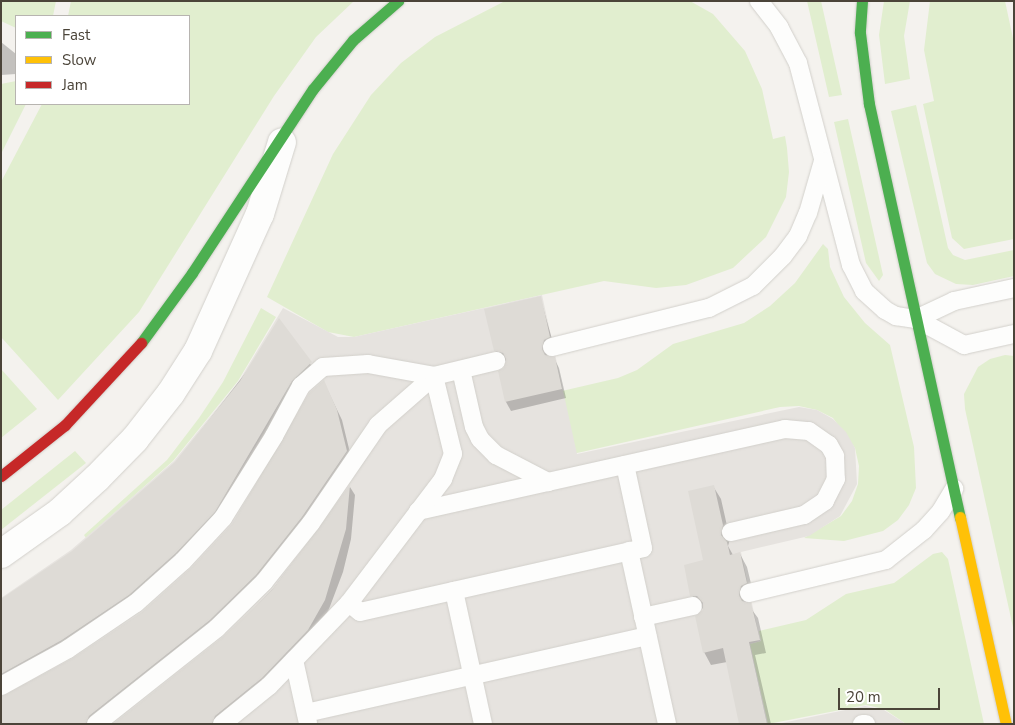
<!DOCTYPE html>
<style>
body{margin:0}
#map{position:relative;width:1015px;height:725px;overflow:hidden;background:#f4f2ee;font-family:"Nunito Sans",sans-serif}
div>[style]{position:absolute}
[style*='--x']{left:calc(var(--x)*1px);top:calc(var(--y)*1px);width:calc(var(--w)*1px);rotate:calc(var(--a)*1deg)}
.green>*{inset:0;background:#e1eecf}
.parking>*{inset:0;background:#e6e3df}
.shadow>*{inset:0;background:#0003}
.building>*{inset:0;background:#dedbd6}
.roads{filter:drop-shadow(0 0 1px #d2d0cb) drop-shadow(0 0 1px #d2d0cb)}
.lane>*{height:18px;margin:-9px;padding:0 9px;transform-origin:9px;border-radius:9px;background:#fdfdfc}
.street>*{height:28px;margin:-14px;padding:0 14px;transform-origin:14px;border-radius:14px;background:#fdfdfc}
.fast>*{height:11px;margin:-5.5px;padding:0 5.5px;transform-origin:5.5px;border-radius:5.5px;background:#4caf50}
.slow>*{height:11px;margin:-5.5px;padding:0 5.5px;transform-origin:5.5px;border-radius:5.5px;background:#ffc107}
.jam>*{height:11px;margin:-5.5px;padding:0 5.5px;transform-origin:5.5px;border-radius:5.5px;background:#c62828}
span{translate:-50% -50%;white-space:nowrap;text-align:center;line-height:1.15;-webkit-text-stroke:4.5px #fff;paint-order:stroke}
.frame{position:absolute;inset:0;border:2px solid #4b4439;pointer-events:none}
.legend{position:absolute;left:15px;top:15px;width:175px;height:90px;box-sizing:border-box;background:#fff;border:1px solid #b7b4b0;margin:0;padding:6px 9px;list-style:none;font-size:15px;color:#4b4439}
.legend li{display:flex;align-items:center;gap:10px;height:25px}
.legend b{width:25px;border:1px solid #b7b4b0}
.scale{position:absolute;left:838px;top:688px;width:102px;height:22px;box-sizing:border-box;border:2px solid #4b4439;border-top:0;padding-left:6px;font-size:15px;line-height:18px;white-space:nowrap;color:#4b4439;-webkit-text-stroke:4px #fff;paint-order:stroke}
</style>
<div id="map">
<div class="green">
<i style="clip-path:polygon(1px 1px,56px 1px,53px 16px,16px 16px,16px 28px,1px 21px)"></i>
<i style="clip-path:polygon(71px 1px,354px 1px,316px 37px,274px 96px,139px 312px,58px 400px,1px 337px,1px 182px,42px 104px,189px 104px,189px 16px,68px 16px)"></i>
<i style="clip-path:polygon(505px 1px,690px 1px,713px 14px,745px 51px,762px 89px,773px 139px,785px 136px,787px 148px,789px 172px,786px 197px,766px 237px,733px 268px,686px 285px,656px 288px,604px 281px,354px 337px,328px 332px,267px 297px,333px 154px,371px 95px,401px 63px,435px 37px)"></i>
<i style="clip-path:polygon(807px 1px,821px 1px,842px 95px,829px 97px)"></i>
<i style="clip-path:polygon(884px 1px,910px 1px,904px 36px,910px 79px,885px 84px,879px 35px)"></i>
<i style="clip-path:polygon(930px 1px,1005px 1px,1014px 43px,1014px 239px,964px 249px,952px 238px,923px 104px,934px 101px,924px 50px)"></i>
<i style="clip-path:polygon(16px 81px,16px 104px,26px 104px,1px 154px,1px 84px)"></i>
<i style="clip-path:polygon(916px 105px,948px 248px,953px 255px,965px 260px,1014px 250px,1014px 276px,973px 285px,956px 284px,935px 274px,927px 263px,891px 111px)"></i>
<i style="clip-path:polygon(848px 119px,883px 275px,879px 281px,866px 263px,834px 122px)"></i>
<i style="clip-path:polygon(823px 244px,828px 249px,830px 267px,844px 297px,865px 323px,890px 345px,914px 447px,916px 488px,909px 505px,898px 520px,883px 531px,844px 541px,804px 538px,841px 516px,852px 501px,858px 484px,859px 466px,855px 448px,833px 418px,817px 410px,799px 406px,780px 407px,555px 458px,501px 405px,618px 378px,637px 370px,673px 344px,744px 323px,770px 306px,795px 283px)"></i>
<i style="clip-path:polygon(261px 308px,276px 317px,238px 381px,173px 461px,86px 538px,84px 535px,167px 460px,199px 418px,223px 382px)"></i>
<i style="clip-path:polygon(1005px 355px,1014px 356px,1014px 632px,965px 409px,964px 394px,978px 367px,990px 359px)"></i>
<i style="clip-path:polygon(1px 369px,37px 409px,1px 438px)"></i>
<i style="clip-path:polygon(75px 451px,86px 463px,1px 530px,1px 510px)"></i>
<i style="clip-path:polygon(942px 552px,948px 559px,984px 724px,906px 724px,884px 709px,866px 705px,768px 724px,750px 644px,761px 641px,759px 631px,806px 620px,846px 594px,894px 583px,933px 554px)"></i>
</div>
<div class="parking">
<i style="clip-path:polygon(542px 295px,577px 454px,799px 407px,817px 410px,833px 419px,846px 432px,855px 448px,857px 484px,840px 516px,809px 536px,741px 552px,760px 641px,750px 644px,767px 724px,1px 724px,1px 598px,71px 550px,174px 461px,239px 381px,283px 308px,338px 337px,354px 337px)"></i>
<i style="clip-path:polygon(865px 706px,884px 710px,906px 724px,777px 724px)"></i>
</div>
<div class="shadow">
<i style="clip-path:polygon(1px 42px,16px 54px,16px 74px,1px 75px)"></i>
<i style="clip-path:polygon(540px 297px,554px 346px,549px 349px,547px 357px,554px 358px,559px 368px,566px 398px,511px 411px,506px 402px,507px 361px,500px 360px,495px 350px)"></i>
<i style="clip-path:polygon(279px 320px,316px 372px,219px 521px,180px 562px,1px 686px,1px 600px,73px 552px,176px 463px,267px 345px)"></i>
<i style="clip-path:polygon(328px 391px,342px 420px,352px 461px,261px 584px,96px 724px,1px 724px,75px 659px,143px 613px,192px 569px,233px 525px)"></i>
<i style="clip-path:polygon(713px 486px,721px 499px,730px 539px,728px 546px,733px 555px,740px 554px,747px 567px,754px 596px,747px 603px,758px 618px,766px 653px,755px 655px,771px 724px,741px 724px,727px 662px,711px 665px,704px 652px,706px 609px,699px 608px,692px 595px,705px 561px)"></i>
<i style="clip-path:polygon(350px 487px,355px 495px,351px 539px,343px 572px,329px 609px,313px 639px,221px 724px,115px 724px,225px 637px,273px 589px)"></i>
</div>
<div class="building">
<i style="clip-path:polygon(541px 296px,550px 337px,544px 340px,542px 349px,545px 355px,555px 357px,562px 389px,505px 402px,498px 371px,504px 368px,506px 359px,503px 353px,494px 351px,484px 309px)"></i>
<i style="clip-path:polygon(279px 318px,312px 362px,292px 381px,215px 512px,176px 553px,129px 595px,62px 640px,1px 674px,1px 599px,72px 551px,175px 462px,240px 381px)"></i>
<i style="clip-path:polygon(324px 380px,337px 410px,347px 451px,302px 517px,256px 575px,210px 620px,89px 716px,86px 724px,1px 724px,1px 697px,73px 658px,142px 612px,191px 568px,232px 524px,309px 393px)"></i>
<i style="clip-path:polygon(350px 485px,346px 529px,325px 600px,308px 630px,262px 678px,215px 716px,212px 724px,113px 724px,224px 636px,272px 590px)"></i>
<i style="clip-path:polygon(714px 485px,723px 525px,721px 535px,727px 542px,730px 555px,740px 552px,747px 583px,741px 586px,739px 595px,742px 601px,751px 603px,760px 640px,749px 642px,767px 724px,739px 724px,723px 648px,703px 653px,695px 616px,703px 610px,703px 603px,697px 596px,690px 596px,684px 565px,703px 560px,688px 491px)"></i>
</div>
<div class="roads">
<div class="lane">
<i style="--x:759;--y:1;--w:33;--a:52"></i>
<i style="--x:779;--y:27;--w:41;--a:62.2"></i>
<i style="--x:798;--y:63;--w:209;--a:75.3"></i>
<i style="--x:851;--y:265;--w:29;--a:63"></i>
<i style="--x:864;--y:291;--w:28;--a:42"></i>
<i style="--x:885;--y:310;--w:13;--a:29"></i>
<i style="--x:896;--y:316;--w:20;--a:9"></i>
<i style="--x:916;--y:319;--w:55;--a:28.4"></i>
<i style="--x:964;--y:345;--w:51;--a:-12.4"></i>
<i style="--x:916;--y:319;--w:42;--a:-25.3"></i>
<i style="--x:954;--y:301;--w:61;--a:-12.2"></i>
<i style="--x:552;--y:347;--w:162;--a:-14"></i>
<i style="--x:709;--y:308;--w:49;--a:-26.6"></i>
<i style="--x:753;--y:286;--w:42;--a:-45"></i>
<i style="--x:783;--y:256;--w:25;--a:-53"></i>
<i style="--x:798;--y:236;--w:25;--a:-67"></i>
<i style="--x:808;--y:213;--w:54;--a:-73.9"></i>
<i style="--x:461;--y:370;--w:58;--a:77.2"></i>
<i style="--x:474;--y:427;--w:13;--a:63"></i>
<i style="--x:480;--y:439;--w:23;--a:45"></i>
<i style="--x:496;--y:455;--w:59;--a:27.4"></i>
<i style="--x:418;--y:511;--w:376;--a:-12.6"></i>
<i style="--x:785;--y:429;--w:24;--a:5"></i>
<i style="--x:809;--y:431;--w:24;--a:35"></i>
<i style="--x:829;--y:445;--w:13;--a:61"></i>
<i style="--x:835;--y:456;--w:23;--a:88"></i>
<i style="--x:836;--y:479;--w:25;--a:117"></i>
<i style="--x:825;--y:501;--w:25;--a:146"></i>
<i style="--x:804;--y:515;--w:75;--a:166.9"></i>
<i style="--x:629;--y:551;--w:177;--a:77.6"></i>
<i style="--x:454;--y:591;--w:136;--a:77.7"></i>
<i style="--x:749;--y:593;--w:141;--a:-13.5"></i>
<i style="--x:886;--y:560;--w:48;--a:-38.3"></i>
<i style="--x:924;--y:530;--w:25;--a:-48"></i>
<i style="--x:941;--y:511;--w:26;--a:-59"></i>
<i style="--x:349;--y:603;--w:14;--a:39"></i>
<i style="--x:360;--y:612;--w:290;--a:-12.7"></i>
<i style="--x:643;--y:548;--w:85;--a:-102.2"></i>
<i style="--x:643;--y:617;--w:51;--a:-12.4"></i>
<i style="--x:294;--y:660;--w:65;--a:77.5"></i>
<i style="--x:1;--y:686;--w:77;--a:-28.9"></i>
<i style="--x:68;--y:649;--w:82;--a:-34.1"></i>
<i style="--x:136;--y:603;--w:63;--a:-41.8"></i>
<i style="--x:183;--y:561;--w:59;--a:-47.1"></i>
<i style="--x:223;--y:518;--w:97;--a:-58.1"></i>
<i style="--x:274;--y:436;--w:57;--a:-61.6"></i>
<i style="--x:301;--y:386;--w:29;--a:-41"></i>
<i style="--x:323;--y:367;--w:45;--a:-3.8"></i>
<i style="--x:368;--y:364;--w:67;--a:10.3"></i>
<i style="--x:434;--y:376;--w:64;--a:-13.6"></i>
<i style="--x:306;--y:713;--w:350;--a:-12.7"></i>
<i style="--x:96;--y:724;--w:154;--a:-38.4"></i>
<i style="--x:217;--y:628;--w:66;--a:-44.4"></i>
<i style="--x:264;--y:582;--w:75;--a:-51.5"></i>
<i style="--x:311;--y:523;--w:119;--a:-55.6"></i>
<i style="--x:378;--y:425;--w:74;--a:-41.2"></i>
<i style="--x:222;--y:724;--w:60;--a:-39"></i>
<i style="--x:269;--y:686;--w:115;--a:-46.1"></i>
<i style="--x:349;--y:603;--w:156;--a:-52.8"></i>
<i style="--x:443;--y:479;--w:27;--a:-68"></i>
<i style="--x:453;--y:454;--w:80;--a:-103.7"></i>
<i style="--x:862;--y:724;--w:4;--a:0"></i>
</div>
<div class="street">
<i style="--x:1;--y:554;--w:72;--a:-35.4"></i>
<i style="--x:60;--y:512;--w:50;--a:-42.6"></i>
<i style="--x:97;--y:478;--w:54;--a:-45.7"></i>
<i style="--x:135;--y:439;--w:58;--a:-52"></i>
<i style="--x:171;--y:393;--w:50;--a:-57.3"></i>
<i style="--x:198;--y:351;--w:150;--a:-65.7"></i>
<i style="--x:260;--y:214;--w:75;--a:-73"></i>
</div>
<div class="fast">
<i style="--x:862;--y:1;--w:32;--a:94"></i>
<i style="--x:860;--y:33;--w:72;--a:82.8"></i>
<i style="--x:869;--y:104;--w:423;--a:77.6"></i>
<i style="--x:141;--y:343;--w:87;--a:-53.9"></i>
<i style="--x:192;--y:273;--w:220;--a:-56.7"></i>
<i style="--x:313;--y:89;--w:63;--a:-50.8"></i>
<i style="--x:353;--y:40;--w:60;--a:-40.9"></i>
</div>
<div class="slow">
<i style="--x:960;--y:517;--w:212;--a:77.5"></i>
</div>
<div class="jam">
<i style="--x:1;--y:476;--w:82;--a:-38.6"></i>
<i style="--x:65;--y:425;--w:112;--a:-47.2"></i>
</div>
</div>
<div class="frame"></div>
<ul class="legend">
<li><b style="height:6px;background:#4caf50"></b>Fast</li>
<li><b style="height:6px;background:#ffc107"></b>Slow</li>
<li><b style="height:6px;background:#c62828"></b>Jam</li>
</ul>
<div class="scale">20 m</div>
</div>
